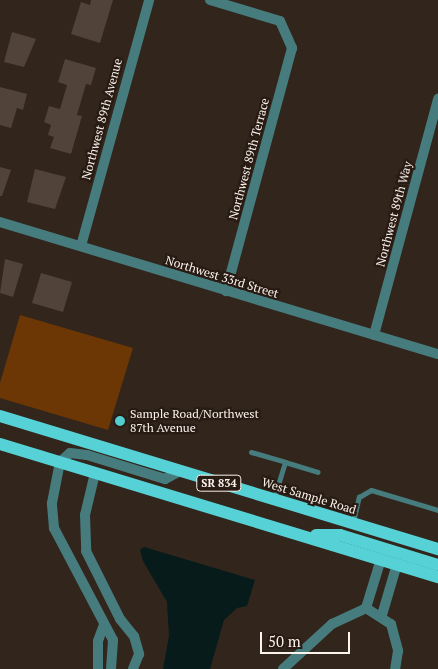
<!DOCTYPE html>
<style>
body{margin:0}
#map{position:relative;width:438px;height:669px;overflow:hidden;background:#31251c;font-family:"PT Serif",serif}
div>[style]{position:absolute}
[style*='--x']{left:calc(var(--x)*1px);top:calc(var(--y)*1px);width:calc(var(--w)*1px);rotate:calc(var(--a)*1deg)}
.green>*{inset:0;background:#6c3705}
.water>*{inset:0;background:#071b1b}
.building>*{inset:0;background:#51433a}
.service>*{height:5px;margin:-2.5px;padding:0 2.5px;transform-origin:2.5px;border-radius:2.5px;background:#467c7d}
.minor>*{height:10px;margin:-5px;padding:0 5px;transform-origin:5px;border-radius:5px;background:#467c7d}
.primary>*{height:12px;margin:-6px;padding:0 6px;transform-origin:6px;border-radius:6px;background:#56d1d5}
.dots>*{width:14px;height:14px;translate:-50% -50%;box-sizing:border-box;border:2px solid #271b13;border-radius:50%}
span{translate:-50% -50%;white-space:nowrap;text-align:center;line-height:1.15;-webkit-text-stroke:4.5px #271b13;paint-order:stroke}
.shield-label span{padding:1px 4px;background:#271b13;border:1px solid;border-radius:4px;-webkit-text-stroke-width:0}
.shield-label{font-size:11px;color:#fcf3ed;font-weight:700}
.street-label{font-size:12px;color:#fcf3ed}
.poi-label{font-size:12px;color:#fcf3ed}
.left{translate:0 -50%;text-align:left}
.scale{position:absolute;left:260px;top:632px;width:90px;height:22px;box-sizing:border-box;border:2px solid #fcf3ed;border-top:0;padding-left:6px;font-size:15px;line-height:18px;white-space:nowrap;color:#fcf3ed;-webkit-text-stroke:4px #271b13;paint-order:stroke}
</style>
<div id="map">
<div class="green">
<i style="clip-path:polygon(20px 315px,133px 348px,108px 430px,0 398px,0 383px)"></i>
</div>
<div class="water">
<i style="clip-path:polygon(144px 547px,255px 580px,247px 606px,237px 608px,224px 620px,210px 669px,163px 669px,169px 636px,167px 602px,143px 561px,140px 550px)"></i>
</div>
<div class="building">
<i style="clip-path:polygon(91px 0,113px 0,100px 43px,71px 34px,81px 2px,90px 5px)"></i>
<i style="clip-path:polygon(12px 32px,36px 39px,24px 67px,4px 62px)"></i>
<i style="clip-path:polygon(65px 59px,96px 68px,91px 85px,86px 84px,77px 115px,82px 116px,71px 154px,50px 148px,54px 137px,48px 135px,51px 125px,44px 122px,49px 106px,60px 109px,67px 85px,58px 82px)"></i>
<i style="clip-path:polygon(0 87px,27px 94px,23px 110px,17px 108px,11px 128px,0 125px)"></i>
<i style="clip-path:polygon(0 167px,11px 170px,2px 196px,0 196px)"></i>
<i style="clip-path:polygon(35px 169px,66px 177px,55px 209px,27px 202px)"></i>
<i style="clip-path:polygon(5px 259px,23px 264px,13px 297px,0 293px)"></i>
<i style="clip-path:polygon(41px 273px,72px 282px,63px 312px,32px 303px)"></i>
</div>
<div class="service">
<i style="--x:251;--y:452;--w:35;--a:16"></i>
<i style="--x:285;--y:462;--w:39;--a:107"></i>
<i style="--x:285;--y:462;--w:34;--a:17"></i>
<i style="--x:353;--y:522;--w:26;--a:-77"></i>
<i style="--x:359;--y:497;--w:14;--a:-30"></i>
<i style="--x:371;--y:490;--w:70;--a:16.6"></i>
</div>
<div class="minor">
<i style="--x:210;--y:0;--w:73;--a:16.7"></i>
<i style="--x:280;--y:21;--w:30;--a:66"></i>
<i style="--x:292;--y:48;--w:252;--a:105.2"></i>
<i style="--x:0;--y:222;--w:457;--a:16.8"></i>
<i style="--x:81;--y:246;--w:255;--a:-74.5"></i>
<i style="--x:374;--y:335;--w:245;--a:-74.8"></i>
<i style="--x:95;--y:473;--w:43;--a:103.4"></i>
<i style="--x:85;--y:515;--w:36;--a:88"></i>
<i style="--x:86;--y:551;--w:76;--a:63.4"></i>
<i style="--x:120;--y:619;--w:22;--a:51"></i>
<i style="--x:134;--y:636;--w:19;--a:74"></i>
<i style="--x:139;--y:654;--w:16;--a:112"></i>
<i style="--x:366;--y:608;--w:51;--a:-73"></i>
<i style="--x:382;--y:615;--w:53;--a:-73.6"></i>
<i style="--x:98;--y:669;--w:28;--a:-90"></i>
<i style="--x:98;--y:641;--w:15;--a:-70"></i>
<i style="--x:111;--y:669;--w:29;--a:-86"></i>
<i style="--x:113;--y:640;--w:127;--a:-117.8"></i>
<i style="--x:54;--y:528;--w:25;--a:-95"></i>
<i style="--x:52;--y:503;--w:42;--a:-79"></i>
<i style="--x:60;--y:462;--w:13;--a:-42"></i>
<i style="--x:70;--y:453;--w:17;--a:7"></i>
<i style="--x:87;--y:455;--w:82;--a:17.1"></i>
<i style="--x:165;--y:479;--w:17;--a:-28"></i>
<i style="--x:283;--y:669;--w:67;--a:-42.6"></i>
<i style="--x:332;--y:624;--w:38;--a:-25"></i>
<i style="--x:366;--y:608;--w:30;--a:33"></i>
<i style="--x:391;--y:624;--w:28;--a:75"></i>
<i style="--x:398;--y:651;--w:18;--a:99"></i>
</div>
<div class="primary">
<i style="--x:0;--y:416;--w:458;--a:16.9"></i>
<i style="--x:0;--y:444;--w:458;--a:16.9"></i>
<i style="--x:316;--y:535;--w:24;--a:0"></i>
<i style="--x:340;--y:535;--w:102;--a:17"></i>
</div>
<div class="dots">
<i style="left:120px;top:421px;background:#52cdd0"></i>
</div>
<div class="shield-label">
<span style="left:219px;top:483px">SR 834</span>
</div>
<div class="street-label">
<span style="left:102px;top:119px;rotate:-75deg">Northwest 89th Avenue</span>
<span style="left:249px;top:159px;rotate:-75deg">Northwest 89th Terrace</span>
<span style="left:394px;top:214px;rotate:-75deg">Northwest 89th Way</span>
<span style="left:222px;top:277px;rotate:17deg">Northwest 33rd Street</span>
<span style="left:309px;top:496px;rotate:17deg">West Sample Road</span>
</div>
<div class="poi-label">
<span class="left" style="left:130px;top:421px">Sample Road/Northwest<br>87th Avenue</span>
</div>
<div class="scale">50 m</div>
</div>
